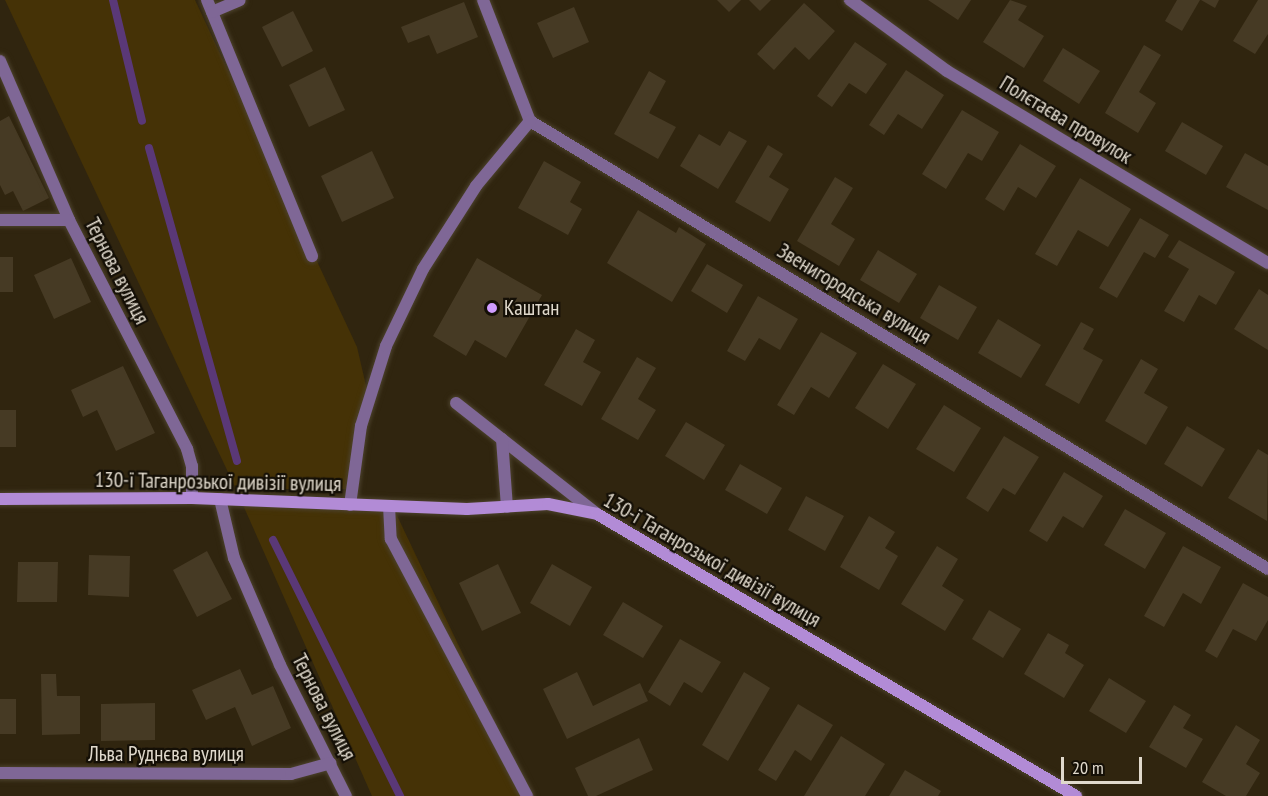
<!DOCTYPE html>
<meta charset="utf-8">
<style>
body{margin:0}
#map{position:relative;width:1268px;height:796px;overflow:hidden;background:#30250f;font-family:"PT Sans Narrow",sans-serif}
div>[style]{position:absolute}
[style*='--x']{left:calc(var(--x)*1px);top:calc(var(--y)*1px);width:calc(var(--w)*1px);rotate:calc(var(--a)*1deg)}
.green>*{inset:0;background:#453206}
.stream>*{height:8px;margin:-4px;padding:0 4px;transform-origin:4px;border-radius:4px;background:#5a3877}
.building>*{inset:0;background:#463a24}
.roads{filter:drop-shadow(0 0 2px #4c422d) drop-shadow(0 0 2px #4c422d)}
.lane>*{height:12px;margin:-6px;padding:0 6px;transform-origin:6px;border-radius:6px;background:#7f6796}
.street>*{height:12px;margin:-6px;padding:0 6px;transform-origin:6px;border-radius:6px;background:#7f6796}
.secondary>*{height:12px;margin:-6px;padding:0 6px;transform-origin:6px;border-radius:6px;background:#b28bd6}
.dots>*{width:16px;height:16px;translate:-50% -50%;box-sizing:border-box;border:3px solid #140f06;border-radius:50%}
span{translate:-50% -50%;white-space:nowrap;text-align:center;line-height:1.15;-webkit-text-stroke:4.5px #140f06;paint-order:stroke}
.street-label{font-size:21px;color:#e0d9cc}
.poi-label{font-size:21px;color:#e0d9cc}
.left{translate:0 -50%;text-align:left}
.scale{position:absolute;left:1061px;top:757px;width:81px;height:27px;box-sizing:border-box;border:3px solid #e0d9cc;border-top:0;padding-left:8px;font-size:18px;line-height:21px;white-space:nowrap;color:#e0d9cc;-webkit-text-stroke:4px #140f06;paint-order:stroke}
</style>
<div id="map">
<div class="green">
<i style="clip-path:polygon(5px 0,195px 0,357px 347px,370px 403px,354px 489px,236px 489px)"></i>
<i style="clip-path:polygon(243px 505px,392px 505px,530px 796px,372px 796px)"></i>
</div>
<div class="stream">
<i style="--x:113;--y:0;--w:124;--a:76.5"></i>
<i style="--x:149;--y:148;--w:325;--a:74.3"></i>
<i style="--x:273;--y:540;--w:286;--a:63.6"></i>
</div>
<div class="building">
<i style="clip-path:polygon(717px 0,741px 0,729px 12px)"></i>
<i style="clip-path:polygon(749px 0,771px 0,760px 11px)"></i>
<i style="clip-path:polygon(928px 0,971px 0,958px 20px)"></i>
<i style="clip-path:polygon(1010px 0,1027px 6px,1018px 20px,1044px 36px,1024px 68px,983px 42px)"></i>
<i style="clip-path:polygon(1177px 0,1200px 0,1182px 31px,1165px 21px)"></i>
<i style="clip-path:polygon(1201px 0,1219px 0,1215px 8px)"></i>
<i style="clip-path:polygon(1258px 0,1268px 0,1268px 34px,1255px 54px,1233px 41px)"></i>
<i style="clip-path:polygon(464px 2px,478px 37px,437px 54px,429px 35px,408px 43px,401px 27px)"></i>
<i style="clip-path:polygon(804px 3px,835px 31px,809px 60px,795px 47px,774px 70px,757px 54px)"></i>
<i style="clip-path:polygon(574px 7px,589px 42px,553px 58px,537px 23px)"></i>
<i style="clip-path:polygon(293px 11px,313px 51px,282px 67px,262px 27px)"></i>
<i style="clip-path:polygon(855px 42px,887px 64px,866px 94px,849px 83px,832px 107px,817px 96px)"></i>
<i style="clip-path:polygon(1144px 45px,1161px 55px,1139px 92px,1156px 103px,1138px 133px,1105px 113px)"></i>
<i style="clip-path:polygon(1063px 48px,1100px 71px,1079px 104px,1043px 81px)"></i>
<i style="clip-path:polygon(325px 67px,345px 110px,309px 127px,289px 85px)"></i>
<i style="clip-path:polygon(906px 70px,944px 95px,922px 129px,898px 114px,884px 135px,869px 125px)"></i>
<i style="clip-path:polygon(649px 71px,666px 81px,649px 113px,676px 127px,658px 159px,614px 134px)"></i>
<i style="clip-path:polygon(962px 110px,999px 132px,982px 161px,968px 153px,946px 189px,922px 174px)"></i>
<i style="clip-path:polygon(9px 116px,49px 198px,23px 211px,13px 191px,5px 195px,0 185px,0 121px)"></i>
<i style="clip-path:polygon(1182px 122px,1223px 146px,1206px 175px,1165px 151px)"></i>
<i style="clip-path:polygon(729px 131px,747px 141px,718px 189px,680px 166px,699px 134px,720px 146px)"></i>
<i style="clip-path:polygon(1020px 144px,1056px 166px,1036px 198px,1018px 187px,1004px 211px,985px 199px)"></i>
<i style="clip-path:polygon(768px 145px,783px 154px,769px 177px,789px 189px,770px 222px,735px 202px)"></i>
<i style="clip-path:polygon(372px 151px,394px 198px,342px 222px,321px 176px)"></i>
<i style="clip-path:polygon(1245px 153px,1268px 166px,1268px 210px,1226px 187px)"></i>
<i style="clip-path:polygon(544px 161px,581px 182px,570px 202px,582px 209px,568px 235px,518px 208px)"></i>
<i style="clip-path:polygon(835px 177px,853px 188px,831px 224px,855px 239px,839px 266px,797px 241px)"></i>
<i style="clip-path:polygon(1080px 178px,1131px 209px,1108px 247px,1078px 230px,1057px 266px,1035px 254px)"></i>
<i style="clip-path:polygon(638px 210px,676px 233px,679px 227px,706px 244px,672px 302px,607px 263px)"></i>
<i style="clip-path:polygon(1140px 218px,1169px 235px,1155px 258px,1144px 252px,1117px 298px,1099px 288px)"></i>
<i style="clip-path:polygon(1179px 240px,1235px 272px,1216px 305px,1199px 295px,1184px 322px,1164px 311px,1189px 269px,1168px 257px)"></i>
<i style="clip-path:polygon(878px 250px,917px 274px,899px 303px,860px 280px)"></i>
<i style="clip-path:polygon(0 257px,13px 257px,13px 292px,0 292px)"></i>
<i style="clip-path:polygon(71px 258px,91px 302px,54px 319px,34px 275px)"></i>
<i style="clip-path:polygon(477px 258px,542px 295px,506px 358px,475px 340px,466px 356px,433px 336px)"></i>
<i style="clip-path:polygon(707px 264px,743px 285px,727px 313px,691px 291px)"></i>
<i style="clip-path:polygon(939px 285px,977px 307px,958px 340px,920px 318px)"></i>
<i style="clip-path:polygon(1259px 289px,1268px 295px,1268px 350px,1234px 329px)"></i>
<i style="clip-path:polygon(758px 296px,798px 319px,780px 350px,759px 338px,745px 361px,727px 351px)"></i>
<i style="clip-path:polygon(998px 319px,1041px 345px,1021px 378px,978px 353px)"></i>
<i style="clip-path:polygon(1081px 322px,1094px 329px,1083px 349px,1103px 360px,1079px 404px,1045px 385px)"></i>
<i style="clip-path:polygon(576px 329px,595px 340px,583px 362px,601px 372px,582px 406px,544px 385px)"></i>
<i style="clip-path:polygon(821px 332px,857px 353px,829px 398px,811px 387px,794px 415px,777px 405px)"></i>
<i style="clip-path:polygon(637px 357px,656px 368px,638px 399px,656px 410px,638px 440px,601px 419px)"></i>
<i style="clip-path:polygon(1141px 359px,1158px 369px,1144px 393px,1168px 407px,1146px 445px,1105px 421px)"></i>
<i style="clip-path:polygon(883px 364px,916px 384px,888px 429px,855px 408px)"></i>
<i style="clip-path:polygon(123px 366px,155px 433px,116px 451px,97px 410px,83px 417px,71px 390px)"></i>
<i style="clip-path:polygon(944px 405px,981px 428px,954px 472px,916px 449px)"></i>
<i style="clip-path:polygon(0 410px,16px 410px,16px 447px,0 447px)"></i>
<i style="clip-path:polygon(686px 422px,725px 445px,704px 480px,665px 456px)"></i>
<i style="clip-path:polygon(1187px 426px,1225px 449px,1202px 487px,1164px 464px)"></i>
<i style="clip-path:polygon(1004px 436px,1039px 457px,1015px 495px,1003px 488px,988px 512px,966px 498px)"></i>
<i style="clip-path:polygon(1258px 449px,1268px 455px,1267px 521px,1228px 498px)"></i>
<i style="clip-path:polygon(740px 464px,782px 488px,767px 514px,725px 490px)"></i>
<i style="clip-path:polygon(1064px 472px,1103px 496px,1083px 528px,1063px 516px,1047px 542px,1029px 531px)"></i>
<i style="clip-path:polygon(806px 496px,844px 516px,825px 551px,788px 530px)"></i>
<i style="clip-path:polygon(1125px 509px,1166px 533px,1145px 569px,1104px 545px)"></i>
<i style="clip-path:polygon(869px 516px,895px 532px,885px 548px,898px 556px,879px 590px,840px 567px)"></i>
<i style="clip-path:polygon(937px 546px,958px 559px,942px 586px,964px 600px,945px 631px,901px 604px)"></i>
<i style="clip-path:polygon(1183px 546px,1221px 567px,1201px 604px,1183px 593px,1164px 627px,1144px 616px)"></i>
<i style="clip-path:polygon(207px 551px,232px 599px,197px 617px,173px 570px)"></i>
<i style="clip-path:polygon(89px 555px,130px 556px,129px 597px,88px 595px)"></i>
<i style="clip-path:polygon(18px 562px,58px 562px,57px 602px,17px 602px)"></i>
<i style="clip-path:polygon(498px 564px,521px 613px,482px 631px,459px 583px)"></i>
<i style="clip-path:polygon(552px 564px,592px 587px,570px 626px,530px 603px)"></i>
<i style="clip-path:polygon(1243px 583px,1268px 597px,1268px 620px,1256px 641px,1233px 629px,1217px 658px,1205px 651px)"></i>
<i style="clip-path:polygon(623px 602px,663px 626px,643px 658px,603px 635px)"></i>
<i style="clip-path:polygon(989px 610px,1021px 629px,1003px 658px,972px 639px)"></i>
<i style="clip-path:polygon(1048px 633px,1069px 645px,1065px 653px,1084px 665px,1064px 698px,1024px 674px)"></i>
<i style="clip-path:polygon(680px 639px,721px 662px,702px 693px,684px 682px,670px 706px,648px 692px)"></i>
<i style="clip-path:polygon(240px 669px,252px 695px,273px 686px,291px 728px,252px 746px,235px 707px,206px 720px,192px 690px)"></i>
<i style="clip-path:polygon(577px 672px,593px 706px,640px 683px,648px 701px,567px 739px,543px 689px)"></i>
<i style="clip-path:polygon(744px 672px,770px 688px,728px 761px,702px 745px)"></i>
<i style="clip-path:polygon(41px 674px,56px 674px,57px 696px,80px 696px,80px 734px,42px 735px)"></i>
<i style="clip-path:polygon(1109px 678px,1146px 701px,1126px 733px,1089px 711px)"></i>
<i style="clip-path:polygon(0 699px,16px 699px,16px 734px,0 734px)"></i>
<i style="clip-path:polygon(155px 703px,155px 740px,101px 741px,101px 704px)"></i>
<i style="clip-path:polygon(798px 704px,833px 725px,811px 761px,795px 750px,776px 781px,758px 770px)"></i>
<i style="clip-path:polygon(1174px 705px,1191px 715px,1183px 728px,1203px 739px,1186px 768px,1149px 747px)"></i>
<i style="clip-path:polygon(1236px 725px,1260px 740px,1246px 764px,1260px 773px,1246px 796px,1226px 796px,1202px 782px)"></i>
<i style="clip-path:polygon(841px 736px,885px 764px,865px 796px,804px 796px)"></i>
<i style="clip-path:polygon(639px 738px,653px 770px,596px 796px,588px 796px,575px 768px)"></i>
<i style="clip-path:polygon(905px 770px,941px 791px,938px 796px,889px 796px)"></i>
</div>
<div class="roads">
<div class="lane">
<i style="--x:456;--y:403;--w:179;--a:38.2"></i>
<i style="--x:502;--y:439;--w:68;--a:85.8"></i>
</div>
<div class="street">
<i style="--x:207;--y:0;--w:277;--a:67.7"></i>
<i style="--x:483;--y:0;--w:130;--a:68.8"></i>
<i style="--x:530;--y:121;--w:863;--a:31.26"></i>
<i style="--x:850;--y:0;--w:120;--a:36.2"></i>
<i style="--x:947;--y:71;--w:374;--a:30.9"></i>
<i style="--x:212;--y:12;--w:30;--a:-23"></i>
<i style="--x:0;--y:61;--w:173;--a:66.5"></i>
<i style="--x:69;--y:220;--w:258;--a:62.7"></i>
<i style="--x:187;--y:449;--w:18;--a:74"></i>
<i style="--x:192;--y:466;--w:32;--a:90"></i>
<i style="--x:0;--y:220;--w:69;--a:0"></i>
<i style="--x:220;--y:499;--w:61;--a:76.7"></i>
<i style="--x:234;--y:558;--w:116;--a:66.7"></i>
<i style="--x:280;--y:665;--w:147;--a:63.3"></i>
<i style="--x:350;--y:505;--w:80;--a:-82.1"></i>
<i style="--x:361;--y:426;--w:84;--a:-72.6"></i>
<i style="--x:386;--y:346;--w:85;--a:-64.3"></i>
<i style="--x:423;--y:269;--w:98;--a:-57.4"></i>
<i style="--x:476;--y:186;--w:85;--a:-50.3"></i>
<i style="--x:389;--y:506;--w:33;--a:87"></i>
<i style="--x:391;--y:539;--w:291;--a:62.1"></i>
<i style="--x:0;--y:773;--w:291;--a:0.2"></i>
<i style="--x:291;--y:774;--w:41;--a:-15.4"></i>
</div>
<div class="secondary">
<i style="--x:0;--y:499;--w:192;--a:-0.3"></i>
<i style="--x:192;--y:498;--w:275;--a:2.3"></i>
<i style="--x:467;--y:509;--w:81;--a:-3.5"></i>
<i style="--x:548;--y:504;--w:50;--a:11.5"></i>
<i style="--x:597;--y:514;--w:556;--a:30.49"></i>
</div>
</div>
<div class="dots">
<i style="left:492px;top:308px;background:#d09dff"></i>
</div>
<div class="street-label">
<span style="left:1066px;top:120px;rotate:31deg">Полєтаєва провулок</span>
<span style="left:117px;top:271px;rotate:63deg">Тернова вулиця</span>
<span style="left:854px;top:294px;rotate:31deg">Звенигородська вулиця</span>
<span style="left:218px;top:482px;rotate:1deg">130-ї Таганрозької дивізії вулиця</span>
<span style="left:712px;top:560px;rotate:30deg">130-ї Таганрозької дивізії вулиця</span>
<span style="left:324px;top:707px;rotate:63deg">Тернова вулиця</span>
<span style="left:166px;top:754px">Льва Руднєва вулиця</span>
</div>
<div class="poi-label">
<span class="left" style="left:504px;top:308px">Каштан</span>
</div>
<div class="scale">20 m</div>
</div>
